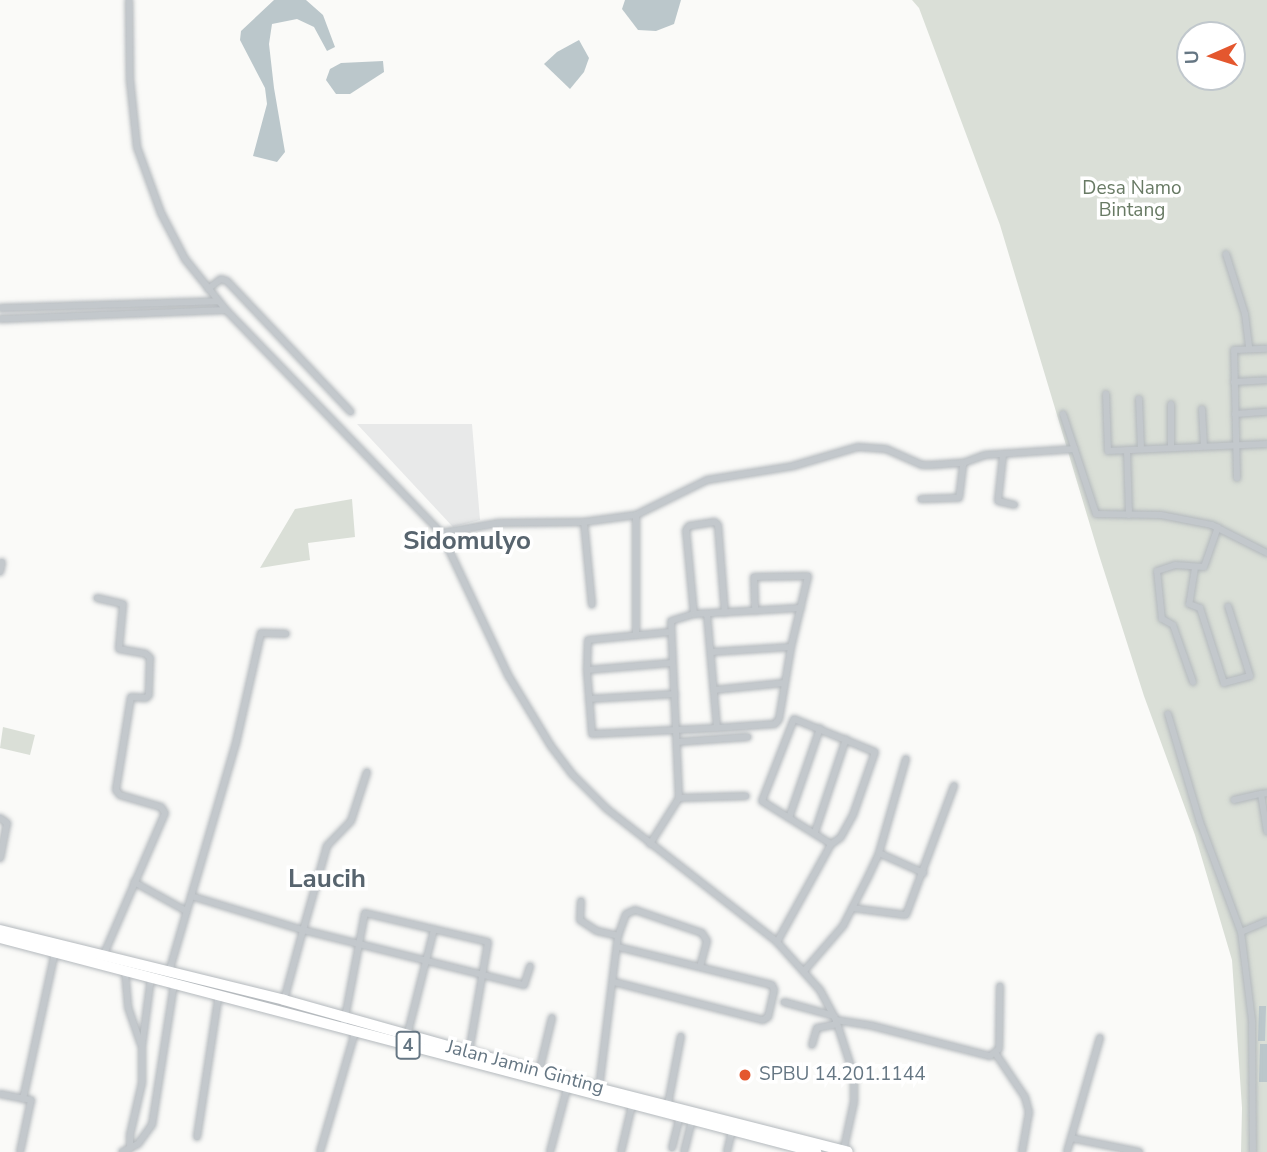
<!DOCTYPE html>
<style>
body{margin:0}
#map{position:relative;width:1267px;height:1152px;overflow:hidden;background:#fafaf8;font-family:"Nunito Sans",sans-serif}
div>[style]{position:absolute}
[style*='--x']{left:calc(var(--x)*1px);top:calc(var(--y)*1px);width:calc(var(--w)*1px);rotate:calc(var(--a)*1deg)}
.built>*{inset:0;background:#e8e9e9}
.green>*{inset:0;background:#dadfd7}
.water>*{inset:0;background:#bbc7cb}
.roads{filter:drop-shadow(0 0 2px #b4b9bd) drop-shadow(0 0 2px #b4b9bd)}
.street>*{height:6px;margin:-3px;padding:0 3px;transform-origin:3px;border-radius:3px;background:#c3c8cc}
.highway>*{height:10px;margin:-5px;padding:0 5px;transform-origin:5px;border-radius:5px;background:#fff}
.dots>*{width:19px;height:19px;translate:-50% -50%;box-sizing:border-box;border:4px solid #fff;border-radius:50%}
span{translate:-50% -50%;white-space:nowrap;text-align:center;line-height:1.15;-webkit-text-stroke:7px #fff;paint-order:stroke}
.shield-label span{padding:2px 5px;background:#fff;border:2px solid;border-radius:5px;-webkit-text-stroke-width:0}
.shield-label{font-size:18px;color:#657683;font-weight:700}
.park-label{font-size:19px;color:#687a64}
.street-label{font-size:19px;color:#657683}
.poi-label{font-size:19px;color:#657683}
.left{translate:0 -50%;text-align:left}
.district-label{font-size:26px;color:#57646e;font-weight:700}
.north{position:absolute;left:1176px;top:21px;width:70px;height:70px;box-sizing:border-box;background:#fff;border:2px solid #c1c8cd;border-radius:50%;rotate:267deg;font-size:19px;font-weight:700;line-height:28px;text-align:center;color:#657683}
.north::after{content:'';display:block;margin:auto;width:24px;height:32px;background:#e4572e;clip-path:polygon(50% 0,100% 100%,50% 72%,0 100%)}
</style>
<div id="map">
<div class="built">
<i style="clip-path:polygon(357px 424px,472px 424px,480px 520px,453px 527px)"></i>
</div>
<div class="green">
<i style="clip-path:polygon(evenodd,912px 0,1267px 0,1267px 1152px,1241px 1152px,1242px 1108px,1232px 960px,1195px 835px,1144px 696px,1099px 555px,1000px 225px,919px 8px,912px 0,1190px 35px,1232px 35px,1232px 77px,1190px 77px,1190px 35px)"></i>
<i style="clip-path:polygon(352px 499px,355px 537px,308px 543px,310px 560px,260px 568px,295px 509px)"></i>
<i style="clip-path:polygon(3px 727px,35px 735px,30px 755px,0 748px)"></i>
</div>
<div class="water">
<i style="clip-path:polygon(274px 0,306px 0,323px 15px,335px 47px,327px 51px,314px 27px,297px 19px,272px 24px,269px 44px,274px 88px,285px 152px,277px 162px,253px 156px,267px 104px,265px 88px,240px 40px,241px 31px)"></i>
<i style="clip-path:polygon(625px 0,681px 0,674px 24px,656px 31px,638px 30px,622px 9px)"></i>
<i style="clip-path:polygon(579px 40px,589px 58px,584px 72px,570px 89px,544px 64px,557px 52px)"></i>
<i style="clip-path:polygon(383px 61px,384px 72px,350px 94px,336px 94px,326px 80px,330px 69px,341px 63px)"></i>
<i style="clip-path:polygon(1259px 1006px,1266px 1006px,1265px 1041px,1258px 1041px)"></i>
<i style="clip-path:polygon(1260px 1044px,1267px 1044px,1267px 1082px,1259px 1082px)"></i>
</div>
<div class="roads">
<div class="street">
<i style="--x:129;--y:0;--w:80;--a:89.3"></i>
<i style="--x:130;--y:80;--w:67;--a:84"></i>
<i style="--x:137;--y:147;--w:70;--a:70"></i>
<i style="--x:161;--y:213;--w:52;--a:62.4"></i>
<i style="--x:185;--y:259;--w:65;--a:51.2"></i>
<i style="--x:226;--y:310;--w:310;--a:46"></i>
<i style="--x:441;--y:533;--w:157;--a:64.7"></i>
<i style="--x:508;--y:675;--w:83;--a:58.8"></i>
<i style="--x:551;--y:746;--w:35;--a:53"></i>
<i style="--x:572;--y:774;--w:49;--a:45"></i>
<i style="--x:607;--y:809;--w:216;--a:38"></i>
<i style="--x:777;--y:942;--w:64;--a:48.1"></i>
<i style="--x:820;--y:990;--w:34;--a:62"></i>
<i style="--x:836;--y:1020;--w:59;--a:72.2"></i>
<i style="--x:854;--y:1076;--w:26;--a:90"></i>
<i style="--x:854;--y:1102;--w:51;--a:102.4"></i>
<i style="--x:1226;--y:254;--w:63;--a:72.4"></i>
<i style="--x:1245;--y:314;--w:35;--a:83"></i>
<i style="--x:208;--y:289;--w:16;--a:-38"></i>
<i style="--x:221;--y:279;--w:6;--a:18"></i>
<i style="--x:227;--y:281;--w:180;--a:46.6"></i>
<i style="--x:0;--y:308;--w:218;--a:-1.8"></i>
<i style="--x:0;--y:319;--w:226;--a:-2.3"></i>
<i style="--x:1234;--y:382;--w:33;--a:-3"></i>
<i style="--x:1106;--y:394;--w:57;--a:88"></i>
<i style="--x:1108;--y:451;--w:159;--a:-2.5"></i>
<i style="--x:1139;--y:399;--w:50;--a:87.7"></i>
<i style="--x:1171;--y:404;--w:44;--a:90"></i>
<i style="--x:1202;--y:409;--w:37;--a:87"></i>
<i style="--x:1063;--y:414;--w:105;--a:71.7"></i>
<i style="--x:1096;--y:514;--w:65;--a:0.9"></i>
<i style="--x:1161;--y:515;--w:52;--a:11.1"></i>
<i style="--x:1212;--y:525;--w:62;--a:27"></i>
<i style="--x:1235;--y:414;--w:32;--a:-4"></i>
<i style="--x:1127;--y:450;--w:65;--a:88.2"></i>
<i style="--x:1003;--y:455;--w:46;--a:96.2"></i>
<i style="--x:998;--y:501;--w:17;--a:13"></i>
<i style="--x:1237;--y:478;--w:128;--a:-91.3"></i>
<i style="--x:1234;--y:350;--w:33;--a:-2"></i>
<i style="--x:921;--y:499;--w:38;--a:-2"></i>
<i style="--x:959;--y:498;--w:35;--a:-83"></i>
<i style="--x:584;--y:522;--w:83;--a:84.5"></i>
<i style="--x:441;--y:533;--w:59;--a:-9.8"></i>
<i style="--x:499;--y:523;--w:85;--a:-0.7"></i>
<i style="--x:584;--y:522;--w:52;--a:-7.7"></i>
<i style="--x:636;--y:515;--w:79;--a:-26.2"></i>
<i style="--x:707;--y:480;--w:87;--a:-9.2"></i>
<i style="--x:793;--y:466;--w:68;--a:-16.3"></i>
<i style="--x:858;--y:447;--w:28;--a:4"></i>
<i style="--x:886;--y:449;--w:39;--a:24"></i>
<i style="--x:922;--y:465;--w:10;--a:0"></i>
<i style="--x:932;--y:465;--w:31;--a:-4"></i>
<i style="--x:963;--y:463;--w:23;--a:-20"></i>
<i style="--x:985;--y:455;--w:90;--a:-3.8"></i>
<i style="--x:1195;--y:568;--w:36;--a:99"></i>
<i style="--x:1189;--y:604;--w:12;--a:20"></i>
<i style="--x:1200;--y:608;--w:79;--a:72.3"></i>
<i style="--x:1224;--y:683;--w:27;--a:-15"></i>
<i style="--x:1250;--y:676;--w:73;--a:-107.4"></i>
<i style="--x:0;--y:572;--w:10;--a:-79"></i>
<i style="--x:97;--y:598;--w:27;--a:13"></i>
<i style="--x:123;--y:604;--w:45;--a:95.1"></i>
<i style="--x:119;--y:649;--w:27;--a:10"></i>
<i style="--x:146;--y:654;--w:6;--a:45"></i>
<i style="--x:150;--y:658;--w:37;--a:92"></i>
<i style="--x:149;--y:695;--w:4;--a:135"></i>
<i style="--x:146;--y:698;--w:15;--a:-176"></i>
<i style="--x:131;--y:697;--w:94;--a:99.2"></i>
<i style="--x:116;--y:790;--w:6;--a:51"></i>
<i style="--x:120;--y:795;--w:43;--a:16.3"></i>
<i style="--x:161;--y:807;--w:7;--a:56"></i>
<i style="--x:165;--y:813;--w:156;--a:113.4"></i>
<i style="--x:694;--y:614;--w:84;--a:-95.4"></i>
<i style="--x:686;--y:530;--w:5;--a:-53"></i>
<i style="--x:689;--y:526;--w:26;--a:-9"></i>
<i style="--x:715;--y:522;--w:4;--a:45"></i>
<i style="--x:718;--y:525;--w:88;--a:85.5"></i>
<i style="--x:670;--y:632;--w:82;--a:174.4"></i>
<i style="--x:588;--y:640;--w:30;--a:92"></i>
<i style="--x:587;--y:670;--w:85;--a:-4.7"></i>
<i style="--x:636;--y:635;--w:120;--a:-90"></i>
<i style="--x:711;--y:652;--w:80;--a:-3.6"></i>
<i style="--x:587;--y:670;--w:64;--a:85.5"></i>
<i style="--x:592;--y:734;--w:125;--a:-2.7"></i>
<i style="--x:717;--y:728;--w:115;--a:-95"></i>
<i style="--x:1193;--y:682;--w:60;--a:-109.3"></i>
<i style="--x:1173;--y:625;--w:13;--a:-151"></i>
<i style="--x:1162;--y:619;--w:48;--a:-95.9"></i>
<i style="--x:1157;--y:571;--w:19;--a:-18"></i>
<i style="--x:1175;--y:565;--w:29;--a:4"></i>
<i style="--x:1204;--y:567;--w:42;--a:-70.7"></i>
<i style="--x:714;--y:690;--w:70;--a:-5.7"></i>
<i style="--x:589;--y:699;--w:86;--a:-3.3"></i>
<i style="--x:1168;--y:714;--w:113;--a:73.5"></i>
<i style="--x:1200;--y:822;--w:117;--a:69.6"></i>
<i style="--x:1241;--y:932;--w:89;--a:82.9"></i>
<i style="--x:1252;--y:1020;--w:132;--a:89.6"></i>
<i style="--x:717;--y:728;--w:58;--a:-3.9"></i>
<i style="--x:775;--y:724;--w:6;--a:-51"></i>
<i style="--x:779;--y:719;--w:73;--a:-80.5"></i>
<i style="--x:791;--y:647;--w:73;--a:-76.5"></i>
<i style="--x:808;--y:576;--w:54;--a:178.9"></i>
<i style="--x:754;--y:577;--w:34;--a:88"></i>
<i style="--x:677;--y:742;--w:71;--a:-4"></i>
<i style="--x:367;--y:772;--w:52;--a:108.1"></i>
<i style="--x:351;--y:821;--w:35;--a:134"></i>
<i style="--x:327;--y:846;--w:87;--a:105.9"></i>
<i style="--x:303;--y:930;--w:228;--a:14"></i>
<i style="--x:524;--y:985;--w:20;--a:-72"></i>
<i style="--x:1267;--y:793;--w:6;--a:171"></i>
<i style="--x:1261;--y:794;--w:38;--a:81"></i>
<i style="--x:679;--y:798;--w:67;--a:-1.7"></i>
<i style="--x:1234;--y:800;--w:28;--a:-13"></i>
<i style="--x:0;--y:818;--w:9;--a:36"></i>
<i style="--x:7;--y:823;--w:36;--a:101"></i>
<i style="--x:789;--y:818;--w:95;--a:-71"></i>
<i style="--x:815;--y:832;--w:98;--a:-71.6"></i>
<i style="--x:650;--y:844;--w:54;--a:-57.8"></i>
<i style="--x:679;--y:798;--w:177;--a:-92.6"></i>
<i style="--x:671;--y:621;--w:24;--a:-17"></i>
<i style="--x:694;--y:614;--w:107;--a:-3.2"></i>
<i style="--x:879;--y:853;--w:49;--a:24"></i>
<i style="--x:134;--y:882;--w:60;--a:29.1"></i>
<i style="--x:191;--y:896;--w:117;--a:16.9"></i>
<i style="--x:303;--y:930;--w:73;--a:105.2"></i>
<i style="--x:581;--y:901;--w:19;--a:93"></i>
<i style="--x:580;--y:920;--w:20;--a:33"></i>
<i style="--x:597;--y:931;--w:22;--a:13"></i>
<i style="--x:852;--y:908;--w:54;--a:7.4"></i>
<i style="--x:906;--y:915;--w:138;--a:-69.6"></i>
<i style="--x:1241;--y:932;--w:28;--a:-23"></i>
<i style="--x:777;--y:942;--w:112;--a:-61.1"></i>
<i style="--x:831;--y:844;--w:81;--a:-148.1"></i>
<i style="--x:762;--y:801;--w:88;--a:-68.7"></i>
<i style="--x:794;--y:719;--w:87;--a:22.2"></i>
<i style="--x:875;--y:752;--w:67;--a:109.2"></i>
<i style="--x:853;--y:815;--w:26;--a:119"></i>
<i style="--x:840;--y:838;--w:11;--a:146"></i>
<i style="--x:125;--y:971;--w:36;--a:85"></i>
<i style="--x:128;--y:1007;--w:39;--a:71"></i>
<i style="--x:804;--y:971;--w:60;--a:-49.1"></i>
<i style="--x:843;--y:926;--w:55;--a:-63"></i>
<i style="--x:868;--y:877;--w:26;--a:-65"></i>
<i style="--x:879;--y:853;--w:98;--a:-74"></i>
<i style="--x:169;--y:972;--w:239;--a:-73.7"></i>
<i style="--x:236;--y:743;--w:113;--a:-77.2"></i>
<i style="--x:261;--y:633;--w:25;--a:2"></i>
<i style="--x:614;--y:982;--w:154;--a:14.3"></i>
<i style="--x:763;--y:1020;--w:6;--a:-31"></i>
<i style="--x:768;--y:1017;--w:28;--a:-77"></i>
<i style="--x:774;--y:990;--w:5;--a:-112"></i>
<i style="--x:772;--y:985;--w:159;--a:-166.1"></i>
<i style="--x:784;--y:1002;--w:52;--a:15.6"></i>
<i style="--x:836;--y:1020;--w:37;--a:9"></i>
<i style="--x:873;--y:1026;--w:121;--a:14.4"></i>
<i style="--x:990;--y:1056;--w:11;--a:-38"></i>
<i style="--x:999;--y:1049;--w:63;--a:-89.1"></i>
<i style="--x:343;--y:1028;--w:117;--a:-79.2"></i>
<i style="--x:365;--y:913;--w:126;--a:13.3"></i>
<i style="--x:488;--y:942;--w:112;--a:99.8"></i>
<i style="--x:407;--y:1036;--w:110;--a:-75.8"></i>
<i style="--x:812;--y:1045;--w:18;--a:-74"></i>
<i style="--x:817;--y:1028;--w:20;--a:-11"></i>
<i style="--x:996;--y:1054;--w:52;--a:56"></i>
<i style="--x:1025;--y:1097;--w:16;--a:75"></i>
<i style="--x:1029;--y:1112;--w:41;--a:99.9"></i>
<i style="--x:539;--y:1072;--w:56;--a:-76.5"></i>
<i style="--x:599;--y:1088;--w:153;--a:-82.9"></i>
<i style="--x:618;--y:936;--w:23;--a:-70"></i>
<i style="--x:626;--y:914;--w:10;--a:-24"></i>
<i style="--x:635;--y:910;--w:71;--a:18.9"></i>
<i style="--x:702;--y:933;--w:9;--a:58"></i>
<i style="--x:707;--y:941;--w:27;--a:105"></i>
<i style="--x:0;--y:1094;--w:32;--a:11"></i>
<i style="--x:31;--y:1100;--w:53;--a:101.9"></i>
<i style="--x:23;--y:1099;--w:150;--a:-77.7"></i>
<i style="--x:668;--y:1104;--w:69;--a:-79.2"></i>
<i style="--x:197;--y:1137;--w:145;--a:-81.3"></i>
<i style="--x:1071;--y:1138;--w:70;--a:11.5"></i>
<i style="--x:672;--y:1148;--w:32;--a:-76"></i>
<i style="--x:130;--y:1149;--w:14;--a:-90"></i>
<i style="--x:130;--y:1135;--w:53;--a:-77"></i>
<i style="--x:142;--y:1083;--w:37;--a:-90"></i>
<i style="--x:142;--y:1046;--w:69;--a:-82.5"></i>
<i style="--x:122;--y:1152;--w:18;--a:-27"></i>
<i style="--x:138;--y:1144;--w:24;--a:-54"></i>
<i style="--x:152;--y:1125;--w:143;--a:-81.1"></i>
<i style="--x:320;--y:1152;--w:125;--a:-73.7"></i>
<i style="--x:550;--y:1152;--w:66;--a:-75.1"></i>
<i style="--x:621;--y:1152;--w:48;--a:-76.8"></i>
<i style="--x:684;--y:1152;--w:33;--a:-76"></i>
<i style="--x:727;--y:1152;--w:23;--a:-77"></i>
<i style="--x:1067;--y:1152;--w:119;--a:-73.9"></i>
</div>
<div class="highway">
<i style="--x:0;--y:930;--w:292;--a:13.8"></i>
<i style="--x:284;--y:1000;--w:314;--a:15.7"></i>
<i style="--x:586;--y:1085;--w:270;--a:14.3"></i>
<i style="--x:0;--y:938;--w:844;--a:14.7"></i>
</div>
</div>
<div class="dots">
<i style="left:745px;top:1075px;background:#e4572e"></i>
</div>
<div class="shield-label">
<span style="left:408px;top:1045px">4</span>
</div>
<div class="park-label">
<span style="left:1132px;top:200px">Desa Namo<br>Bintang</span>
</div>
<div class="street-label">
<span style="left:525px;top:1068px;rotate:15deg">Jalan Jamin Ginting</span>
</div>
<div class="poi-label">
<span class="left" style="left:759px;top:1075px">SPBU 14.201.1144</span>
</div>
<div class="district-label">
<span style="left:467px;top:541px">Sidomulyo</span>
<span style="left:327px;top:879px">Laucih</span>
</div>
<div class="north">U</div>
</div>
